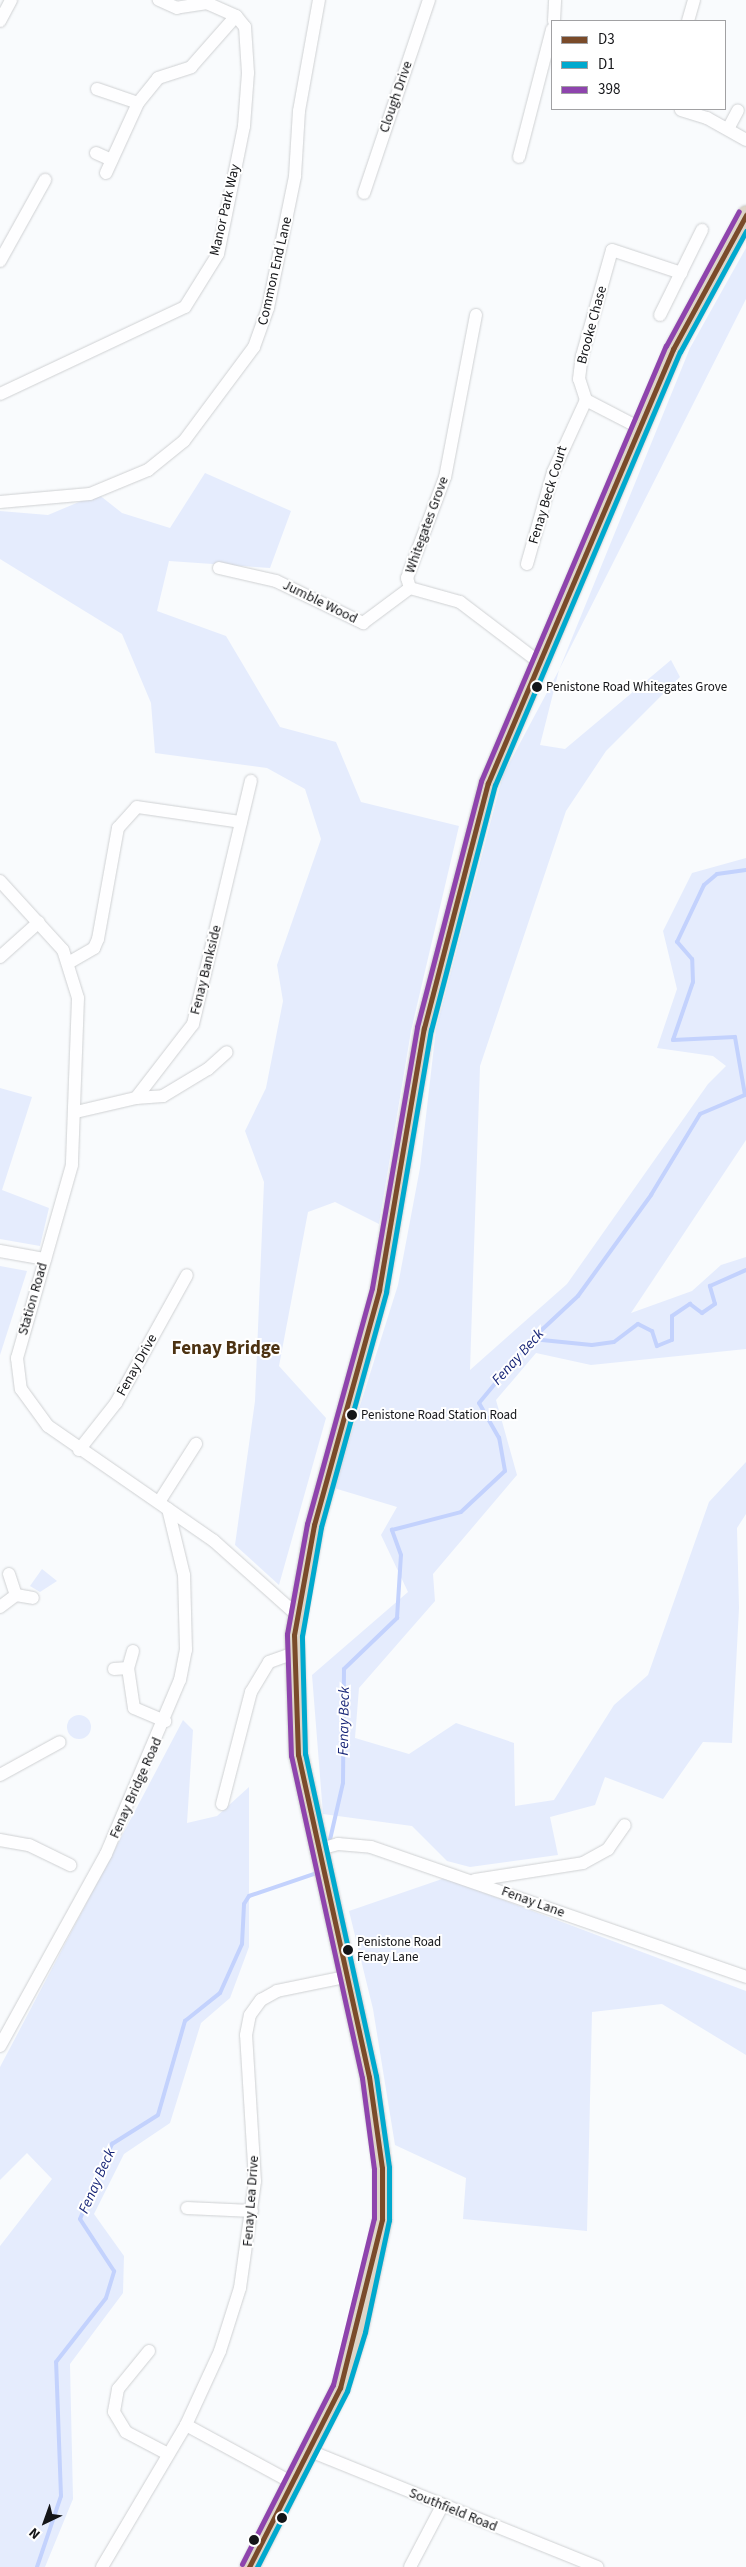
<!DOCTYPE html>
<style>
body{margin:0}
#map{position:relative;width:746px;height:2567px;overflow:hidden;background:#f9fbfd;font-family:"Source Sans 3",sans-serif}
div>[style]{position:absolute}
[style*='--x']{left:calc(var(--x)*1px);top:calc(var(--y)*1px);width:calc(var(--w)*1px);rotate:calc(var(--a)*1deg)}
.green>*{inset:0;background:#e5ecfd}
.round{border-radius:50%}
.stream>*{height:4px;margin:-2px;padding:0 2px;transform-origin:2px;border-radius:2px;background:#c3d2fd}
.roads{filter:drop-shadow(0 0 1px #cfd1d3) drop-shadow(0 0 1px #cfd1d3)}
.minor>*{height:12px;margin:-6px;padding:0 6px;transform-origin:6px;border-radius:6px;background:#fefeff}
.highway>*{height:19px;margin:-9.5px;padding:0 9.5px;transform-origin:9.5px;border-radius:9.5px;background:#ddd5c8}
.bus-1>*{height:5px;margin:-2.5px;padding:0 2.5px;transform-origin:2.5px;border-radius:2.5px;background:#7a4b2a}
.bus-2>*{height:5px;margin:-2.5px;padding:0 2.5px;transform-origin:2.5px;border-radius:2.5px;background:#00a9ce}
.bus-3>*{height:5px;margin:-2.5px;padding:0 2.5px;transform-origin:2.5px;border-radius:2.5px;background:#8e44ad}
.dots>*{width:14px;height:14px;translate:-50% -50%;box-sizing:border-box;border:2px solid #fff;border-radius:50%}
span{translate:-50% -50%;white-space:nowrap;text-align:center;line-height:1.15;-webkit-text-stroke:4px #fff;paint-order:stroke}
.bus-label{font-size:13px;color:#141518}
.left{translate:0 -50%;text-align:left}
.street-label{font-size:14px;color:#141518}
.water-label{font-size:15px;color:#172577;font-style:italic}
.district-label{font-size:19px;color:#4c3212;font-weight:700}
.legend{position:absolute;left:551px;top:20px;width:175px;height:90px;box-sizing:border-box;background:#fff;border:1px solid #a1a1a3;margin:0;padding:6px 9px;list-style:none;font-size:15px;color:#141518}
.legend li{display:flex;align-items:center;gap:10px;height:25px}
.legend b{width:25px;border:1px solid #a1a1a3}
.north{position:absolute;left:20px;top:2497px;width:50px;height:50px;-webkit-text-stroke:4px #fff;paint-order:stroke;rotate:222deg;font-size:14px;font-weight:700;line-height:20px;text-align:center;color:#141518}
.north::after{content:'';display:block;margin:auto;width:18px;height:22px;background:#141518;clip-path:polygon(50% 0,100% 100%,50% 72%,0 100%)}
</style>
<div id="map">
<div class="green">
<i style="clip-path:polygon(746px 248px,746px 299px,559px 670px,540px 745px,565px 749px,671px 660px,680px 677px,606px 751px,566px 811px,480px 1066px,470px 1370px,567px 1284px,708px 1084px,726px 1066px,713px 1056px,657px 1048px,677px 989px,663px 931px,692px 873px,746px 858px,746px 1140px,631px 1313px,692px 1291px,721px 1265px,746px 1257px,746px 1349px,591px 1365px,536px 1353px,496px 1400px,517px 1475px,433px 1574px,435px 1601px,359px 1688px,355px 1738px,409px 1754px,456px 1723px,514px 1743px,515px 1806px,554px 1800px,614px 1705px,648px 1675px,709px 1502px,746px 1462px,746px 1514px,737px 1528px,739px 1608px,732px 1743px,703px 1742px,663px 1799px,605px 1777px,595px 1805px,550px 1817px,558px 1855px,470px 1867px,447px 1861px,412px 1826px,323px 1814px,312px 1675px,408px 1592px,381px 1535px,397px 1507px,334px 1488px,398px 1285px,420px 1168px,436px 1029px,503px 775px,559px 670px,690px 348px)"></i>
<i style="clip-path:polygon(205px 473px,291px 511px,270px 568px,169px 561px,157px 611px,226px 636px,280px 727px,336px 742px,361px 802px,459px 826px,411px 1031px,379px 1224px,335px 1202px,308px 1212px,279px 1366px,326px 1418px,279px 1585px,235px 1545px,255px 1401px,264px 1182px,245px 1131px,266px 1088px,283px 1001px,277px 965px,321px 839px,305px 789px,267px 768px,155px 753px,151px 703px,122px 634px,0 559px,0 511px,48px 515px,98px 494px,122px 513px,170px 528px)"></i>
<i style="clip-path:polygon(0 1088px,32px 1097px,2px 1190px,49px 1208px,40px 1246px,0 1239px)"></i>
<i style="clip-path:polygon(0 1266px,27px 1271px,0 1355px)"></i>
<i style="clip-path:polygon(42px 1569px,57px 1581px,40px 1592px,30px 1586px)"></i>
<i class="round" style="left:67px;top:1715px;width:24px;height:24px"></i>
<i style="clip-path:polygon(183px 1720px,193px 1730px,187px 1823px,217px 1816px,249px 1787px,249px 1947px,230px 1998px,201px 2023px,170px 2123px,124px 2154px,94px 2214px,124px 2256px,123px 2293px,70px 2364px,73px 2499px,45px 2567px,0 2567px,0 2246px,52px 2179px,27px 2153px,0 2180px,0 2067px)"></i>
<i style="clip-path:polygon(445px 1878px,746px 1991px,746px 2055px,662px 2004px,592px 2012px,587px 2231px,463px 2219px,466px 2178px,395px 2145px,373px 2009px,349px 1911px)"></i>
</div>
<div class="stream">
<i style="--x:532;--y:1339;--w:60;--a:5.7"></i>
<i style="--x:592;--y:1345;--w:22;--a:-8"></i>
<i style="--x:614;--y:1342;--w:30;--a:-37"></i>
<i style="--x:638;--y:1324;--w:16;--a:27"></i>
<i style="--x:652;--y:1331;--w:16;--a:72"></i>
<i style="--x:657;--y:1346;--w:16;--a:-22"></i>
<i style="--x:672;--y:1340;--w:24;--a:-90"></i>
<i style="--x:672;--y:1316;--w:22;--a:-34"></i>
<i style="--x:690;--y:1304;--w:15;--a:37"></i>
<i style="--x:702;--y:1313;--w:16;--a:-35"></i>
<i style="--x:715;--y:1304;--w:19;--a:-106"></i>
<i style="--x:710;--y:1286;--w:39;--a:-24"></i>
<i style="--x:329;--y:1844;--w:63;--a:-77.1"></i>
<i style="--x:343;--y:1783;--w:114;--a:-89.5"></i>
<i style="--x:344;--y:1669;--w:74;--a:-43.9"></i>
<i style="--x:397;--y:1618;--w:63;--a:-86.4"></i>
<i style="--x:401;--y:1555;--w:27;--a:-110"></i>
<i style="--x:392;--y:1530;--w:71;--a:-14.6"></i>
<i style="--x:461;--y:1512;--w:60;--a:-43"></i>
<i style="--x:505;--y:1471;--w:34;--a:-100"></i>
<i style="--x:499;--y:1438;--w:40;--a:-119.7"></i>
<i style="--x:479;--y:1403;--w:83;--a:-50.4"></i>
<i style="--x:532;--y:1339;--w:63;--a:-43.1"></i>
<i style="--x:578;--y:1296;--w:125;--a:-54.1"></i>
<i style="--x:651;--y:1195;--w:95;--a:-58.8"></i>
<i style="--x:700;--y:1114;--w:49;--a:-22.9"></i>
<i style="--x:745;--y:1095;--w:59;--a:-99.8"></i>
<i style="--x:735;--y:1037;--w:62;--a:177.2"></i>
<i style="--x:673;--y:1040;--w:61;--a:-71"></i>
<i style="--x:693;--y:982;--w:23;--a:-92"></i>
<i style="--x:692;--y:959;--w:23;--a:-131"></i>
<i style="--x:677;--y:942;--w:63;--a:-64.7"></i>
<i style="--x:704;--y:885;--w:17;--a:-40"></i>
<i style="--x:717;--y:874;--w:29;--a:-8"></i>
<i style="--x:37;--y:2567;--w:75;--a:-71.3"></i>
<i style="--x:61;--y:2496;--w:134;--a:-92.1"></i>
<i style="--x:56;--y:2362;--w:81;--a:-52"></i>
<i style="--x:106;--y:2298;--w:28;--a:-73"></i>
<i style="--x:114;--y:2271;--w:62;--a:-123.2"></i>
<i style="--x:80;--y:2219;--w:82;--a:-66.9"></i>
<i style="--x:112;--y:2144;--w:54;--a:-32.2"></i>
<i style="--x:158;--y:2115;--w:98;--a:-74"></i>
<i style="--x:185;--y:2021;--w:45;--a:-38.7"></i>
<i style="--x:220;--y:1993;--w:54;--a:-65.8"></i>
<i style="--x:242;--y:1944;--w:40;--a:-87.1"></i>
<i style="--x:244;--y:1904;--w:9;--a:-58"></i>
<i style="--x:249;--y:1896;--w:72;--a:-18.7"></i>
</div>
<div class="roads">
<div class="minor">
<i style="--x:0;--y:21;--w:24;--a:-62"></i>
<i style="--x:554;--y:21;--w:21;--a:-87"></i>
<i style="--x:688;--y:21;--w:22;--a:-74"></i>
<i style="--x:97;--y:89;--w:43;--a:18.9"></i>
<i style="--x:681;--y:110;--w:27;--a:17"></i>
<i style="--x:707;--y:118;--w:45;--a:29.4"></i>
<i style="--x:728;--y:129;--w:21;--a:-62"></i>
<i style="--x:96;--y:153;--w:17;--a:24"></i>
<i style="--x:519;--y:157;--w:132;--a:-75.5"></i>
<i style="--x:106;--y:173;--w:77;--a:-65.4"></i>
<i style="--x:138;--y:103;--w:32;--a:-51"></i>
<i style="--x:158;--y:78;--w:35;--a:-18"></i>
<i style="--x:191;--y:67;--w:68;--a:-48.6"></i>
<i style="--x:364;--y:193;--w:204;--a:-71.4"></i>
<i style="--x:0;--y:261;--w:93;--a:-60.9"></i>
<i style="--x:476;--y:315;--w:165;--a:100.8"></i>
<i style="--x:445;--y:477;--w:108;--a:110.6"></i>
<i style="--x:407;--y:578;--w:10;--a:73"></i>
<i style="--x:410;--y:588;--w:52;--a:15.6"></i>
<i style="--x:460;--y:602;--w:96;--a:37.3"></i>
<i style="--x:660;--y:315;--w:95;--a:-63.7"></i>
<i style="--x:0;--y:394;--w:204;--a:-25.2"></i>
<i style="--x:185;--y:307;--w:62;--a:-58.1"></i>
<i style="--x:218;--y:254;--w:131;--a:-78.5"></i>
<i style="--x:244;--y:126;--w:53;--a:-85.7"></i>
<i style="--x:248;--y:73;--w:46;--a:-93.7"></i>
<i style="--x:245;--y:27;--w:14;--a:-129"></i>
<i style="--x:236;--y:16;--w:32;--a:-156"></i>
<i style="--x:207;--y:3;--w:30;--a:171"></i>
<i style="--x:177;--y:8;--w:20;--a:-156"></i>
<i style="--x:638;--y:427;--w:59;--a:-152.6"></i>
<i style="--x:586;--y:400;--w:22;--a:-108"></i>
<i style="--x:579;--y:379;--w:23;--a:-83"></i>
<i style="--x:582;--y:356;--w:110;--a:-74.2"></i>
<i style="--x:612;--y:250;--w:73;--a:18.4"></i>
<i style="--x:0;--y:502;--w:90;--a:-5.1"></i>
<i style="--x:90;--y:494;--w:63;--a:-22.5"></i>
<i style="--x:148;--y:470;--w:46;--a:-38.9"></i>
<i style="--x:184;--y:441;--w:117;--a:-53.3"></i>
<i style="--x:254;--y:347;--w:41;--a:-70.3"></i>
<i style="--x:268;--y:308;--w:135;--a:-78.4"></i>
<i style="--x:295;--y:176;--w:65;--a:-86.5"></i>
<i style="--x:299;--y:111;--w:113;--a:-79.8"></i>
<i style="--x:527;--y:564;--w:96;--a:-74.2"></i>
<i style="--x:553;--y:472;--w:79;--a:-65.4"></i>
<i style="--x:219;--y:568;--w:58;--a:12.8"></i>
<i style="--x:276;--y:581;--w:97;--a:25.8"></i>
<i style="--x:363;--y:623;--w:59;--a:-36.7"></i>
<i style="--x:0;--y:881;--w:93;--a:47.6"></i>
<i style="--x:63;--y:950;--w:50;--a:72.6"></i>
<i style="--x:78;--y:998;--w:167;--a:92.1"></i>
<i style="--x:72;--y:1165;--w:201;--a:105.9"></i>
<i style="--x:17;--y:1358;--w:31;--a:83"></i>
<i style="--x:21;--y:1389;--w:46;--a:53.9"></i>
<i style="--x:48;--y:1426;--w:202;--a:34.7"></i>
<i style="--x:214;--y:1541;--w:110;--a:41.7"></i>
<i style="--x:0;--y:957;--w:52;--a:-41.9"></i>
<i style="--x:70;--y:962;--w:28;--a:-30"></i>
<i style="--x:94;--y:948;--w:10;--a:-66"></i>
<i style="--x:98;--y:939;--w:113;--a:-79.8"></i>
<i style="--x:118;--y:828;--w:28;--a:-48"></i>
<i style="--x:137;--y:807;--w:105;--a:8.2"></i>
<i style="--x:136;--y:1098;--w:27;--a:-4"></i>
<i style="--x:163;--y:1096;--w:52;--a:-31"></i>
<i style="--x:208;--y:1069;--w:25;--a:-42"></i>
<i style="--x:76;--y:1112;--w:62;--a:-13.1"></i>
<i style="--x:136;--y:1098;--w:93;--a:-52.4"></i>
<i style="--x:193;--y:1024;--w:250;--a:-76.6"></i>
<i style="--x:0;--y:1251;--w:46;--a:10.1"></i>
<i style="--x:79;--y:1450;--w:60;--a:-51.8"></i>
<i style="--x:116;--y:1403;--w:146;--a:-61"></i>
<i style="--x:159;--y:1502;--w:69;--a:-57.5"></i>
<i style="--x:9;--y:1574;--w:22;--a:72"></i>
<i style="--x:0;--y:1607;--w:20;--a:-37"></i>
<i style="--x:16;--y:1595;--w:17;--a:10"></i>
<i style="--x:133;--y:1651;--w:18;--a:106"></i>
<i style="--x:128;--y:1668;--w:40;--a:81.5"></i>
<i style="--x:134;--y:1708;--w:34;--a:23"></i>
<i style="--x:114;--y:1669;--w:14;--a:-4"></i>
<i style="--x:0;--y:1775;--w:68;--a:-28.8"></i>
<i style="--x:222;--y:1804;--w:116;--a:-75.5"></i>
<i style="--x:251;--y:1692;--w:35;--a:-59"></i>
<i style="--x:269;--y:1662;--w:27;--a:-20"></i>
<i style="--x:0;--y:1840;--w:29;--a:10"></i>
<i style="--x:29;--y:1845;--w:46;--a:26"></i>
<i style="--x:316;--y:1850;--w:23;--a:-15"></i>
<i style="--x:338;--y:1844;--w:33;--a:5"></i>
<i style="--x:371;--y:1847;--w:397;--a:19.1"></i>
<i style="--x:475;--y:1880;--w:109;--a:-8.9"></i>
<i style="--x:583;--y:1863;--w:29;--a:-29"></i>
<i style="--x:608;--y:1849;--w:29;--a:-55"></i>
<i style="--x:0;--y:2046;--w:219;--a:-61.1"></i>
<i style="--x:106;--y:1854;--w:189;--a:-67"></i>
<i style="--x:180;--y:1680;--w:31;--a:-79"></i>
<i style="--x:186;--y:1650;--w:75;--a:-91.5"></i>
<i style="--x:184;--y:1575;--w:68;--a:-103.6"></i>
<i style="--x:187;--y:2208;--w:65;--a:2.6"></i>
<i style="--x:149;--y:2351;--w:49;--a:129.2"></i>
<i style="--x:118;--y:2389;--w:23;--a:100"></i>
<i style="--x:114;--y:2412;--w:23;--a:59"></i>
<i style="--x:126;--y:2432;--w:45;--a:27.7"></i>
<i style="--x:186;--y:2425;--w:122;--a:28.5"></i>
<i style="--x:310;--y:2451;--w:310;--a:22"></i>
<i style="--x:102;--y:2567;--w:165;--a:-59.4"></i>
<i style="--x:186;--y:2425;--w:81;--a:-65.3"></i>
<i style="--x:220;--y:2351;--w:66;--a:-72.4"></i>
<i style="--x:240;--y:2288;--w:108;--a:-82"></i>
<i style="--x:255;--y:2181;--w:146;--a:-93.5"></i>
<i style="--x:246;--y:2035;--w:20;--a:-79"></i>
<i style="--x:250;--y:2015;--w:19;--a:-54"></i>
<i style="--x:261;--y:2000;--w:18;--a:-29"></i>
<i style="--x:277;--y:1991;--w:69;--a:-11.6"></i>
<i style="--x:410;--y:2567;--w:69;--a:-62.3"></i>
</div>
<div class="highway">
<i style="--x:249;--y:2567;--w:201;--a:-63.1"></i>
<i style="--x:340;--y:2388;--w:61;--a:-72.8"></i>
<i style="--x:358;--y:2330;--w:114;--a:-77.8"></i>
<i style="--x:382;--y:2219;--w:51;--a:-90"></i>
<i style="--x:382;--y:2168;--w:92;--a:-98.1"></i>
<i style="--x:369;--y:2077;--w:330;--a:-102.4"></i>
<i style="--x:298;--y:1755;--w:120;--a:-91.9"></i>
<i style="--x:294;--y:1635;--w:112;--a:-79.7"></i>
<i style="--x:314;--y:1525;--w:244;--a:-74.5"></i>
<i style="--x:379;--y:1290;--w:266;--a:-80.3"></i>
<i style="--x:424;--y:1028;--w:253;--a:-75.4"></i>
<i style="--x:488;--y:783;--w:472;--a:-66.9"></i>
<i style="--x:673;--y:349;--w:153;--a:-61.4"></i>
</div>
</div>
<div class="bus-1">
<i style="--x:249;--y:2567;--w:201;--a:-63.1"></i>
<i style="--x:340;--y:2388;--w:174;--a:-76"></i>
<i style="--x:382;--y:2219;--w:51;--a:-90"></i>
<i style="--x:382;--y:2168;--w:92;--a:-98.1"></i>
<i style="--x:369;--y:2077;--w:330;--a:-102.4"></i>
<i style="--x:298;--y:1755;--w:120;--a:-91.9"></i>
<i style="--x:294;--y:1635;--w:112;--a:-79.7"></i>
<i style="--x:314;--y:1525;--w:244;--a:-74.5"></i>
<i style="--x:379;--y:1290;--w:266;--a:-80.3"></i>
<i style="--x:424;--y:1028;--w:253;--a:-75.4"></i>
<i style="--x:488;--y:783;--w:472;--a:-66.9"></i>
<i style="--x:673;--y:349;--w:153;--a:-61.4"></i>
</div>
<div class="bus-2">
<i style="--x:257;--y:2567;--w:198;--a:-62.9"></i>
<i style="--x:347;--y:2391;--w:62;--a:-73"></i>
<i style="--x:365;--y:2332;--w:115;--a:-77.9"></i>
<i style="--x:389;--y:2220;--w:53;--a:-90"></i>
<i style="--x:389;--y:2167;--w:92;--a:-98.1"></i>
<i style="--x:376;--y:2076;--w:330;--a:-102.4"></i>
<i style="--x:305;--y:1754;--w:118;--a:-91.5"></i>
<i style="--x:302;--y:1636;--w:111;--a:-80.1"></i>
<i style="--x:321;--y:1527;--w:244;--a:-74.5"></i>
<i style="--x:386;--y:1292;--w:266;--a:-80.3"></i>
<i style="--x:431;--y:1030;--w:253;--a:-75.4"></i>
<i style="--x:495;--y:785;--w:471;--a:-66.9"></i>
<i style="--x:680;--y:352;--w:138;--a:-61.4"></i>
</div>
<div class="bus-3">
<i style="--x:242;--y:2564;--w:201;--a:-63.1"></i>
<i style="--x:333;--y:2385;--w:172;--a:-76.2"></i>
<i style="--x:374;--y:2218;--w:49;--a:-90"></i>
<i style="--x:374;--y:2169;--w:92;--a:-97.5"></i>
<i style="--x:362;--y:2078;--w:330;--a:-102.4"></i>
<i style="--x:291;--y:1756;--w:122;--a:-91.9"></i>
<i style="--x:287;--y:1634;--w:112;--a:-79.7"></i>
<i style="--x:307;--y:1524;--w:245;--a:-74.6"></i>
<i style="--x:372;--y:1288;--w:265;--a:-80.2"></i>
<i style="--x:417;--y:1027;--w:254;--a:-75.4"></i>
<i style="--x:481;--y:781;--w:473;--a:-67"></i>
<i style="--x:666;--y:346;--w:153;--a:-61.6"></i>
</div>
<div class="dots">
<i style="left:537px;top:687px;background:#141518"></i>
<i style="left:352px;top:1415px;background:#141518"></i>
<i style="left:348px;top:1950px;background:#141518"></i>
<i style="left:282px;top:2518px;background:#141518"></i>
<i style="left:254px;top:2540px;background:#141518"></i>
</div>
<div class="bus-label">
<span class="left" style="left:546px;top:687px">Penistone Road Whitegates Grove</span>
<span class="left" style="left:361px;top:1415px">Penistone Road Station Road</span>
<span class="left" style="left:357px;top:1950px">Penistone Road<br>Fenay Lane</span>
</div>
<div class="street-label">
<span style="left:396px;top:97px;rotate:-71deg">Clough Drive</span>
<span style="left:225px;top:210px;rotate:-77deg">Manor Park Way</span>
<span style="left:275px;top:271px;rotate:-77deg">Common End Lane</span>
<span style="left:592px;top:325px;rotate:-75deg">Brooke Chase</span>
<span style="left:548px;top:495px;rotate:-73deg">Fenay Beck Court</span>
<span style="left:427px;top:525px;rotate:-70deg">Whitegates Grove</span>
<span style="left:320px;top:602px;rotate:26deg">Jumble Wood</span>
<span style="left:206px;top:970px;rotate:-76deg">Fenay Bankside</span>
<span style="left:33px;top:1299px;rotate:-74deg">Station Road</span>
<span style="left:137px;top:1365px;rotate:-61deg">Fenay Drive</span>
<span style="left:136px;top:1788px;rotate:-66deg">Fenay Bridge Road</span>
<span style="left:533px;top:1902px;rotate:20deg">Fenay Lane</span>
<span style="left:251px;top:2201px;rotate:-86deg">Fenay Lea Drive</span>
<span style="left:453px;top:2510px;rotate:22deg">Southfield Road</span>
</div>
<div class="water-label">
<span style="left:518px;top:1357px;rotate:-48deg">Fenay Beck</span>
<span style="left:344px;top:1721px;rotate:-89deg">Fenay Beck</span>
<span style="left:97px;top:2181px;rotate:-66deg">Fenay Beck</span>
</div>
<div class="district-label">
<span style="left:226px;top:1349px">Fenay Bridge</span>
</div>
<ul class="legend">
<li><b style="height:6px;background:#7a4b2a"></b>D3</li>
<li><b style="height:6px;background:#00a9ce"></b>D1</li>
<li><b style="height:6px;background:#8e44ad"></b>398</li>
</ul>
<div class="north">N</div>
</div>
